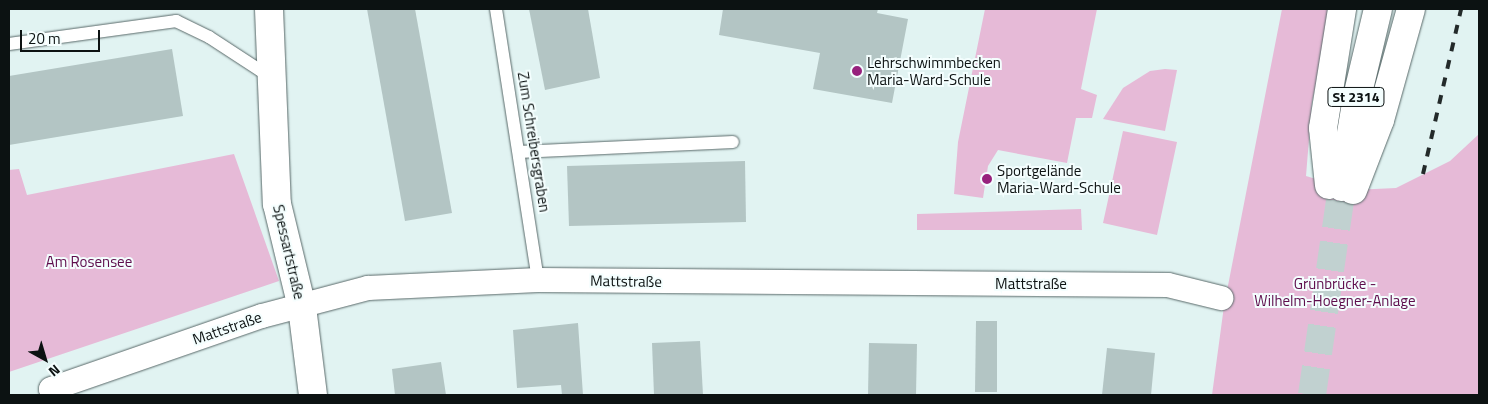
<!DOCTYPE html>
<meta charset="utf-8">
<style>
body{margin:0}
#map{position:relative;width:1488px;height:404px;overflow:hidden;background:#e1f3f2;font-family:"Titillium Web",sans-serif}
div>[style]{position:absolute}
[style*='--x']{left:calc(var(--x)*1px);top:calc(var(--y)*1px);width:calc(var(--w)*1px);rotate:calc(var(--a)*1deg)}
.green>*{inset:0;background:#e6bad7}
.building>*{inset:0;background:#b3c5c4}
.highway-tunnel>*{height:28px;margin-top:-14px;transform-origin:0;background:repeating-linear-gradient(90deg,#c1d1d0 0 28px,transparent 0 42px)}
.roads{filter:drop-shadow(0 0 1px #596969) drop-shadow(0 0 1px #596969)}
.lane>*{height:12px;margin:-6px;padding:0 6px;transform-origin:6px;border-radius:6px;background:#fff}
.street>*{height:24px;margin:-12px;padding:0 12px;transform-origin:12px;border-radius:12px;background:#fff}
.secondary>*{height:28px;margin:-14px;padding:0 14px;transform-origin:14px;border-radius:14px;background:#fff}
.highway>*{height:28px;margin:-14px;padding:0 14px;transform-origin:14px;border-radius:14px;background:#fff}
.rail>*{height:4px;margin-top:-2px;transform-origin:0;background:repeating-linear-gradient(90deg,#232a2a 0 9px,transparent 0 18px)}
.dots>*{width:14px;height:14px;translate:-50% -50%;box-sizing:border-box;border:2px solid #f4fefe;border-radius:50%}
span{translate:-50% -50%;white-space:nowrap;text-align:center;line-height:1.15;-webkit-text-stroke:4px #f4fefe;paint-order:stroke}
.shield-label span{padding:1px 4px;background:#f4fefe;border:1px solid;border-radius:4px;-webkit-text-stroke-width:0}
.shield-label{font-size:14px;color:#0c1212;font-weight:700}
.poi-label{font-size:15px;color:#0c1212}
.left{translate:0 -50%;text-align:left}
.street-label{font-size:15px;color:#0c1212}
.park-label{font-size:15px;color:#5e0d4c}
.frame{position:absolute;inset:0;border:10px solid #0c1212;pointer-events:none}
.north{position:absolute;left:20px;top:334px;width:50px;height:50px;-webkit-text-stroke:4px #f4fefe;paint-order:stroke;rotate:141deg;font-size:14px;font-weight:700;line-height:20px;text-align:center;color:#0c1212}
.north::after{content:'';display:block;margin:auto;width:18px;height:22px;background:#0c1212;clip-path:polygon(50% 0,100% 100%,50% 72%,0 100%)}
.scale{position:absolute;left:20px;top:30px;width:80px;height:22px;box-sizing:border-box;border:2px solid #0c1212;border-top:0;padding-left:6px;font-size:15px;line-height:18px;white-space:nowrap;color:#0c1212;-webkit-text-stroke:4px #f4fefe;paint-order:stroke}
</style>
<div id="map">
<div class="green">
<i style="clip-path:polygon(985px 9px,1097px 9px,1081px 89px,1097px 95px,1092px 118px,1076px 118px,1067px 163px,998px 150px,988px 166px,983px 198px,954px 194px,958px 142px)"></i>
<i style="clip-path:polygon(1282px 9px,1332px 9px,1312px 102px,1306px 176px,1353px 190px,1396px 188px,1450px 161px,1479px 134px,1479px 395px,1212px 395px,1224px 306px)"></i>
<i style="clip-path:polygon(1165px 69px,1177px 70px,1165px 131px,1103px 119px,1123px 88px,1150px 71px)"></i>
<i style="clip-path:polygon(1123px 131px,1177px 142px,1157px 235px,1103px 223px)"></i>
<i style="clip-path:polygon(234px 154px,279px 281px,9px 372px,9px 170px,19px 169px,27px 195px)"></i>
<i style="clip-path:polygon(1081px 209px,1082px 230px,917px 230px,917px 214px)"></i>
</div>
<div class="building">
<i style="clip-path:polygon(367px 9px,415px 9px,452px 213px,405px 221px)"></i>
<i style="clip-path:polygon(529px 9px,588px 9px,600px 78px,545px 90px)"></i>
<i style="clip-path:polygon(723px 9px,878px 9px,877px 13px,908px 19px,892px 103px,813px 89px,820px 53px,719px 35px)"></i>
<i style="clip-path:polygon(172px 49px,183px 116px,9px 145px,9px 76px)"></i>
<i style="clip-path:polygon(745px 161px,746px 222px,569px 226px,567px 166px)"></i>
<i style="clip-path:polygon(976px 321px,997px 321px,997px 392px,975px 392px)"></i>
<i style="clip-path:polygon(578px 323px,583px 395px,562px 395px,561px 385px,517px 388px,513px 330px)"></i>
<i style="clip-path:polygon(700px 341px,703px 395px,654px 395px,652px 343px)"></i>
<i style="clip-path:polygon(869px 343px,917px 344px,916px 395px,868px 395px)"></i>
<i style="clip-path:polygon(1107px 348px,1155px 353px,1151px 395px,1102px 395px)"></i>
<i style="clip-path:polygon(441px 362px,446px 395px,395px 395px,392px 369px)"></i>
</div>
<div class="highway-tunnel">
<i style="--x:1312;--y:395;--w:210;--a:-81.8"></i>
</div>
<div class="roads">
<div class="lane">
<i style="--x:496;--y:9;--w:274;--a:81.2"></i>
<i style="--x:9;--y:44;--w:169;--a:-7.8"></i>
<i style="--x:176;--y:21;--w:37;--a:26"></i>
<i style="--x:209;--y:37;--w:75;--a:33.1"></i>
<i style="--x:519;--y:152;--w:214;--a:-2.7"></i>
</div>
<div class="street">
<i style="--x:53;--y:395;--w:6;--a:-108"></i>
<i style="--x:51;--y:389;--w:223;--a:-19.1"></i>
<i style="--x:262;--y:316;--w:110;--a:-14.8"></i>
<i style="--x:368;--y:288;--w:170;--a:-2.7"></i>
<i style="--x:538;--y:280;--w:630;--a:0.45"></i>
<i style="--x:1168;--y:285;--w:55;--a:13.8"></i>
</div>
<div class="secondary">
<i style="--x:269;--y:9;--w:195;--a:87.7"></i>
<i style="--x:277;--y:204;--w:106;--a:76.4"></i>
<i style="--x:302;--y:307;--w:89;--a:82.9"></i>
</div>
<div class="highway">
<i style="--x:1329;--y:185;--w:57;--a:-96"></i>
<i style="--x:1323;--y:128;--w:121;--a:-80.9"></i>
<i style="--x:1342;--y:187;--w:91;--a:-80.5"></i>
<i style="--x:1357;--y:97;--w:90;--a:-76.6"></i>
<i style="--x:1353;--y:190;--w:75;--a:-68.9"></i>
<i style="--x:1380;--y:120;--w:115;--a:-74.4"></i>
</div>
</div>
<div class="rail">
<i style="--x:1423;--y:174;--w:169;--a:-77"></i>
</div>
<div class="dots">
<i style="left:857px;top:71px;background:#97217d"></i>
<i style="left:987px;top:179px;background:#97217d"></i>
</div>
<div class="shield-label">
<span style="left:1356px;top:97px">St 2314</span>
</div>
<div class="poi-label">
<span class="left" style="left:867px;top:71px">Lehrschwimmbecken<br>Maria-Ward-Schule</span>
<span class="left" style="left:997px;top:179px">Sportgelände<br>Maria-Ward-Schule</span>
</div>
<div class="street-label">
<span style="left:534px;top:142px;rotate:81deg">Zum Schreibersgraben</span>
<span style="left:289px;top:252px;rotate:77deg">Spessartstraße</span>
<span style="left:626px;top:281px;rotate:1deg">Mattstraße</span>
<span style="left:1031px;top:284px">Mattstraße</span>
<span style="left:227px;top:328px;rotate:-19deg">Mattstraße</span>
</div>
<div class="park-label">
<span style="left:89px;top:262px">Am Rosensee</span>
<span style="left:1335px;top:292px">Grünbrücke -<br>Wilhelm-Hoegner-Anlage</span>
</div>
<div class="frame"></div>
<div class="north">N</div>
<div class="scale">20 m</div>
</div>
